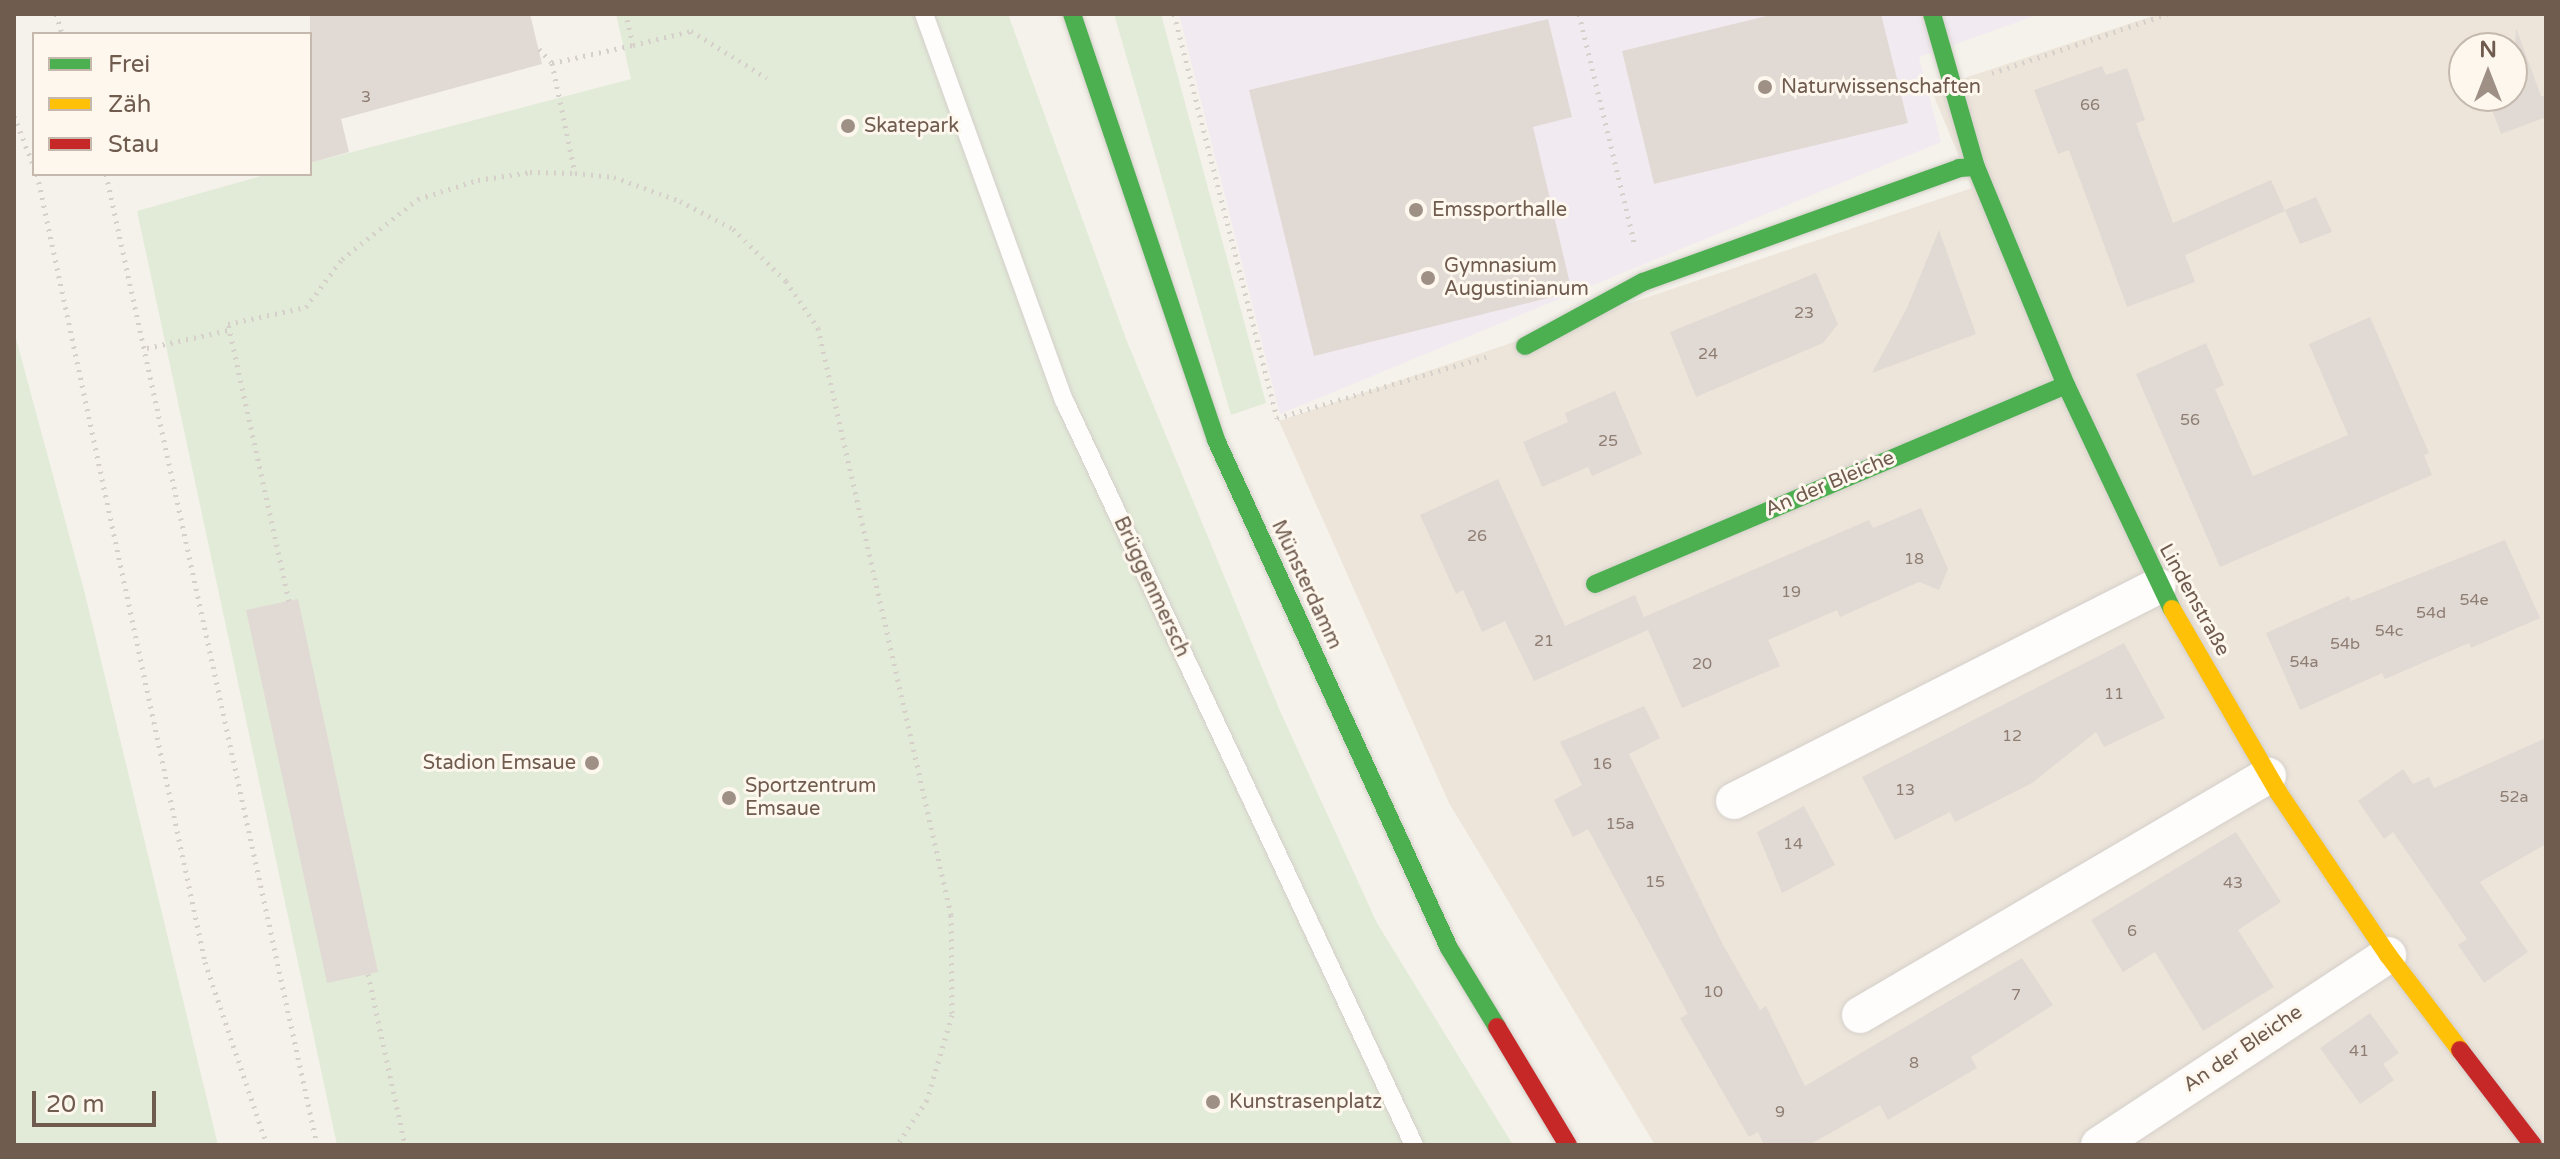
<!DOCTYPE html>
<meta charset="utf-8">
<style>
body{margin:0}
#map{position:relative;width:2560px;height:1159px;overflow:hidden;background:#f5f2eb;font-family:"Varela Round",sans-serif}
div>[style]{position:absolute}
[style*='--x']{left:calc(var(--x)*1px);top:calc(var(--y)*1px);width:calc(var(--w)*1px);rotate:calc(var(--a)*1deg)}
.residential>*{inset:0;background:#ede5da}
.education>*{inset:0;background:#f2eaf1}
.green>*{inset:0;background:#e2ebd8}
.building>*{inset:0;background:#e1dad4}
.path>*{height:5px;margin-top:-2.5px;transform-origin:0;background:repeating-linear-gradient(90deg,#d6d0cb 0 2px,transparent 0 8px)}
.roads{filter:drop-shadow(0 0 2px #d4cfca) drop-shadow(0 0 2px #d4cfca)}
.lane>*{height:18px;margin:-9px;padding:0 9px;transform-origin:9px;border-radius:9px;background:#fefdfc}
.street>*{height:36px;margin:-18px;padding:0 18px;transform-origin:18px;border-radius:18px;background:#fefdfc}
.fast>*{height:18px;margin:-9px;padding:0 9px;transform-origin:9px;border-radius:9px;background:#4caf50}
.slow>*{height:18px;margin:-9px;padding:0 9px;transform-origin:9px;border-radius:9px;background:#ffc107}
.jam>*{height:18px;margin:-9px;padding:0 9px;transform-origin:9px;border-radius:9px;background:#c62828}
.dots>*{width:22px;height:22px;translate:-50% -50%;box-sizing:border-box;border:4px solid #fdf7ed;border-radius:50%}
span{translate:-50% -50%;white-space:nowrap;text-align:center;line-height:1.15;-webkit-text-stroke:6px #fdf7ed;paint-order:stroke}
.number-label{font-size:16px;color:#8e7d72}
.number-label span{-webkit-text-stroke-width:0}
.poi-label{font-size:20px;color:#705b4f}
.left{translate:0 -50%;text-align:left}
.right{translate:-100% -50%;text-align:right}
.street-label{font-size:20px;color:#705b4f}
.frame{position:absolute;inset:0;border:16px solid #705b4f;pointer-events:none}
.legend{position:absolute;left:32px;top:32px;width:280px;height:144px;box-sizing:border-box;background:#fdf7ed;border:2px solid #c5b9ae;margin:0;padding:10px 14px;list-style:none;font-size:24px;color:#705b4f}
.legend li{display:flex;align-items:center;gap:16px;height:40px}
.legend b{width:40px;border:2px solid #c5b9ae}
.north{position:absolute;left:2448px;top:32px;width:80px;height:80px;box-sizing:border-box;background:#fdf7ed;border:2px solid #c5b9ae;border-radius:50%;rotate:0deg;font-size:22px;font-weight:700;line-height:32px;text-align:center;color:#705b4f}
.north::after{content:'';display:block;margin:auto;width:28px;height:36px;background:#9f9086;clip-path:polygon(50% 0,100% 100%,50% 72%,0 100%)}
.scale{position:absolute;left:32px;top:1091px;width:124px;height:36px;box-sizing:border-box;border:4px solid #705b4f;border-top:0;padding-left:10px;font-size:24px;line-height:28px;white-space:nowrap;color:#705b4f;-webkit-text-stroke:6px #fdf7ed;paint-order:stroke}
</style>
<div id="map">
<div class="residential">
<i style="clip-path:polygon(evenodd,2159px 14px,2546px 14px,2546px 1145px,1655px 1145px,1449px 803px,1279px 421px,1972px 188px,1931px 89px,2159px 14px,2464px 48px,2512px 48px,2512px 96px,2464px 96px,2464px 48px)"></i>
</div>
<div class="education">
<i style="clip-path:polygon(1179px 14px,2040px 14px,1919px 57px,1941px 142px,1280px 414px)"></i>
</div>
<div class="green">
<i style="clip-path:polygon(616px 14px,1008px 14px,1126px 339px,1280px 711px,1377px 923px,1513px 1145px,337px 1145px,137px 211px,268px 174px,310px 174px,310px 163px,631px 79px)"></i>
<i style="clip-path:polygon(1114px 14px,1161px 14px,1266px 403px,1231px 415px)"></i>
<i style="clip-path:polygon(14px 331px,85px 594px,218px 1145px,14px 1145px)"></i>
</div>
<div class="building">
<i style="clip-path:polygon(310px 14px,530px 14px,542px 64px,341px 119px,349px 152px,310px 163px)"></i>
<i style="clip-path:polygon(1775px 14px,1881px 14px,1908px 123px,1654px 184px,1622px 51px)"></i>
<i style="clip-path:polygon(1548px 19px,1572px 117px,1533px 127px,1572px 292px,1314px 356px,1249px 90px)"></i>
<i style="clip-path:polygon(2516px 28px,2541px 96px,2546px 96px,2546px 117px,2501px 134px,2487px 96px,2512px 96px)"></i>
<i style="clip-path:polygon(2102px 66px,2106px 75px,2127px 68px,2145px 120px,2136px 123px,2173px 223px,2271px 180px,2285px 211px,2185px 255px,2195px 282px,2127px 307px,2069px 150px,2058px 154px,2034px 90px)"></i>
<i style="clip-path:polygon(2316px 197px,2332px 232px,2300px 244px,2285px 210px)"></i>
<i style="clip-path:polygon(1939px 230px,1976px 334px,1872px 373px,1907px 308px)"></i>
<i style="clip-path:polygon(1816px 273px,1838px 324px,1823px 343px,1696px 397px,1670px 332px)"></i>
<i style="clip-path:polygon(2370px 317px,2429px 453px,2424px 455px,2432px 475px,2220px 567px,2136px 374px,2206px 343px,2224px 385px,2215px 389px,2253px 476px,2348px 435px,2309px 344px)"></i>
<i style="clip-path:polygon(1615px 391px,1642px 454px,1592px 476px,1588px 467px,1542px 487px,1523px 442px,1568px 422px,1565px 413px)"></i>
<i style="clip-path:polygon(1498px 479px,1565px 626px,1635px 595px,1644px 617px,1869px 520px,1873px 528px,1921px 508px,1948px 569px,1939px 590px,1919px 582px,1840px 617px,1837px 610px,1768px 640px,1780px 666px,1682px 708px,1648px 630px,1534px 681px,1505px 621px,1482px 632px,1463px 590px,1456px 594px,1420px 515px)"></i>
<i style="clip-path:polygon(2505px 540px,2540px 618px,2471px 648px,2469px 643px,2385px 679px,2382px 673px,2300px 710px,2266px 633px,2349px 596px,2351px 601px)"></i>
<i style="clip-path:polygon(298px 599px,378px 972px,327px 983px,246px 610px)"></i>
<i style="clip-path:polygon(2124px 643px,2165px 718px,2104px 747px,2096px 732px,2032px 783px,1955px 822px,1950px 812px,1895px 840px,1862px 777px)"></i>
<i style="clip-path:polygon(1644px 706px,1660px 738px,1629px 754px,1722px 943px,1760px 1010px,1766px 1006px,1805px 1086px,2022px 958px,2053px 1005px,1971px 1057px,1977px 1068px,1888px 1120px,1880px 1105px,1809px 1145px,1764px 1145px,1758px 1132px,1749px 1137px,1680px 1018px,1688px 1014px,1588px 829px,1573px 837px,1554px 800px,1582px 785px,1560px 742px)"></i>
<i style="clip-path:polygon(2546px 738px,2546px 844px,2480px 882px,2528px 952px,2484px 983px,2458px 945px,2467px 939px,2393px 832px,2384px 839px,2358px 801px,2403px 769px,2413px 784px,2429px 777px,2434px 788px)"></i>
<i style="clip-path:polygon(1804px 806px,1835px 865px,1782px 893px,1757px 832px)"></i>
<i style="clip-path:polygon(2236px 832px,2281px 902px,2238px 930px,2274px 987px,2203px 1031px,2155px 952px,2123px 972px,2091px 920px)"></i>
<i style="clip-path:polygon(2370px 1013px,2399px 1053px,2383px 1064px,2394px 1080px,2360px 1104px,2320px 1048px)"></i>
</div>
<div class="path">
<i style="--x:56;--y:14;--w:21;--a:73"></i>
<i style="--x:1174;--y:14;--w:417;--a:75.7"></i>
<i style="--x:1277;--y:418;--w:218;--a:-16.3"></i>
<i style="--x:1579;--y:14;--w:235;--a:76.4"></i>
<i style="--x:633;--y:45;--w:60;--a:-13.6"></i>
<i style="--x:691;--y:31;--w:89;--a:31.7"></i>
<i style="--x:539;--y:49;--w:19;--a:47"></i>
<i style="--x:552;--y:63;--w:112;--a:78.2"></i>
<i style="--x:575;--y:173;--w:39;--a:6"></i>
<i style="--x:614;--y:177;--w:70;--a:20"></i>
<i style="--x:680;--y:201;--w:60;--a:27.8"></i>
<i style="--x:733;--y:229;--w:74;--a:44.5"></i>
<i style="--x:786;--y:281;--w:57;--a:55.8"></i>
<i style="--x:818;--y:328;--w:602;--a:77.23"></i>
<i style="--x:951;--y:915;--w:100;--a:89.4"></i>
<i style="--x:952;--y:1015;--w:89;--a:106.4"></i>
<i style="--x:927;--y:1100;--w:54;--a:123.7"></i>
<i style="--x:552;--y:63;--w:83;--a:-12.5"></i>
<i style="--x:633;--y:45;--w:32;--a:-103"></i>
<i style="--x:1992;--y:73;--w:185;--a:-18.6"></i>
<i style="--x:14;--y:116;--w:55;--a:68.6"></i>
<i style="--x:37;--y:174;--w:806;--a:77.96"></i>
<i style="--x:205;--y:962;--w:193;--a:71.3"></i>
<i style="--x:106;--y:174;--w:994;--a:77.74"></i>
<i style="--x:147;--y:348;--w:84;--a:-12.4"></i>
<i style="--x:289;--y:601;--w:284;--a:-102.4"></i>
<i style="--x:228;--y:324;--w:80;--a:-12.3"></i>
<i style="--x:306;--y:307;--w:60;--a:-53.1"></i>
<i style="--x:342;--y:259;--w:97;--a:-38.3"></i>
<i style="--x:418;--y:199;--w:63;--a:-17.6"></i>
<i style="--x:478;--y:180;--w:53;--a:-8.7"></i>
<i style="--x:530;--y:172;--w:45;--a:1.3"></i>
<i style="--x:368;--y:974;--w:175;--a:77.8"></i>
</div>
<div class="roads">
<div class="lane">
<i style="--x:924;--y:14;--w:411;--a:70.1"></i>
<i style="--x:1064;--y:400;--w:823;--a:64.84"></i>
</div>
<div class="street">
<i style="--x:1734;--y:801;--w:475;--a:-26.9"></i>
<i style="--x:1860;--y:1015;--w:473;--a:-30.4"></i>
<i style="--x:2099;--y:1145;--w:346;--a:-33.3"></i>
</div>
<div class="fast">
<i style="--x:1072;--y:14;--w:450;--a:71.3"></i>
<i style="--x:1216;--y:440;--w:559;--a:65.36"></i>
<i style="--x:1449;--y:948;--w:92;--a:58.7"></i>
<i style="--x:1932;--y:14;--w:159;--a:74"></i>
<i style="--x:1976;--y:167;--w:236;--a:67.6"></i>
<i style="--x:2066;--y:385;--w:248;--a:64.7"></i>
<i style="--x:1525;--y:346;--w:134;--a:-28.5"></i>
<i style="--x:1643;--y:282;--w:336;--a:-19.8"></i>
<i style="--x:1959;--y:168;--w:17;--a:-3"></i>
<i style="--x:1595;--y:584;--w:511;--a:-22.9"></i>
</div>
<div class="slow">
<i style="--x:2172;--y:609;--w:211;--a:59.9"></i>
<i style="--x:2278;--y:792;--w:197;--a:56"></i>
<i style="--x:2388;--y:955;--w:119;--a:52.8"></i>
</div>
<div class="jam">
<i style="--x:1497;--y:1027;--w:138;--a:59"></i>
<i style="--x:2460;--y:1050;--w:120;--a:52.5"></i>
</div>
</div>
<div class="dots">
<i style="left:1765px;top:87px;background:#9f9086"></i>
<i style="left:848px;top:126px;background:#9f9086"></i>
<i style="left:1416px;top:210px;background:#9f9086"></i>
<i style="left:1428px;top:278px;background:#9f9086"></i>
<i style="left:592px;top:763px;background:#9f9086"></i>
<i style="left:729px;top:798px;background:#9f9086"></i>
<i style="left:1213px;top:1102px;background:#9f9086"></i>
</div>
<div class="number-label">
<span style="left:366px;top:97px">3</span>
<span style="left:2090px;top:105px">66</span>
<span style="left:1804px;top:313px">23</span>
<span style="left:1708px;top:354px">24</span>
<span style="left:2190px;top:420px">56</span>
<span style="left:1608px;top:441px">25</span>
<span style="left:1477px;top:536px">26</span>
<span style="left:1914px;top:559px">18</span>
<span style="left:1791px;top:592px">19</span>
<span style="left:2474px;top:600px">54e</span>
<span style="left:2431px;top:613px">54d</span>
<span style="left:2389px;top:631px">54c</span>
<span style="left:1544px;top:641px">21</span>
<span style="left:2345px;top:644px">54b</span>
<span style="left:2304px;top:662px">54a</span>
<span style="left:1702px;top:664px">20</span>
<span style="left:2114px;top:694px">11</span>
<span style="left:2012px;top:736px">12</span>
<span style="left:1602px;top:764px">16</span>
<span style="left:1905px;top:790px">13</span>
<span style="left:2514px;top:797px">52a</span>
<span style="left:1620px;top:824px">15a</span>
<span style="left:1793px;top:844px">14</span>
<span style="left:1655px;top:882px">15</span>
<span style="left:2233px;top:883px">43</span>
<span style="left:2132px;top:931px">6</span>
<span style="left:1713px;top:992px">10</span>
<span style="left:2016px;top:995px">7</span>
<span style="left:2359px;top:1051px">41</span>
<span style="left:1914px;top:1063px">8</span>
<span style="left:1780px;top:1112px">9</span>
</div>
<div class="poi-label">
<span class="left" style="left:1781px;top:87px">Naturwissenschaften</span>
<span class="left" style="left:864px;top:126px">Skatepark</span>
<span class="left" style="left:1432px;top:210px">Emssporthalle</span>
<span class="left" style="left:1444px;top:278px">Gymnasium<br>Augustinianum</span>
<span class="right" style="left:576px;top:763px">Stadion Emsaue</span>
<span class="left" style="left:745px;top:798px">Sportzentrum<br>Emsaue</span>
<span class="left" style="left:1229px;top:1102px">Kunstrasenplatz</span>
</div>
<div class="street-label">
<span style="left:1830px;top:484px;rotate:-23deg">An der Bleiche</span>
<span style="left:1306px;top:585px;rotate:65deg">Münsterdamm</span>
<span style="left:1151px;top:587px;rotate:65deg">Brüggenmersch</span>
<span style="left:2194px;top:600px;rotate:61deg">Lindenstraße</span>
<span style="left:2243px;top:1049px;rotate:-34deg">An der Bleiche</span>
</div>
<div class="frame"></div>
<ul class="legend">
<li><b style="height:10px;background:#4caf50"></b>Frei</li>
<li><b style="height:10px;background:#ffc107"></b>Zäh</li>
<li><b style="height:10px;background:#c62828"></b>Stau</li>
</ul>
<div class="north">N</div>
<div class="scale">20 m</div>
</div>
